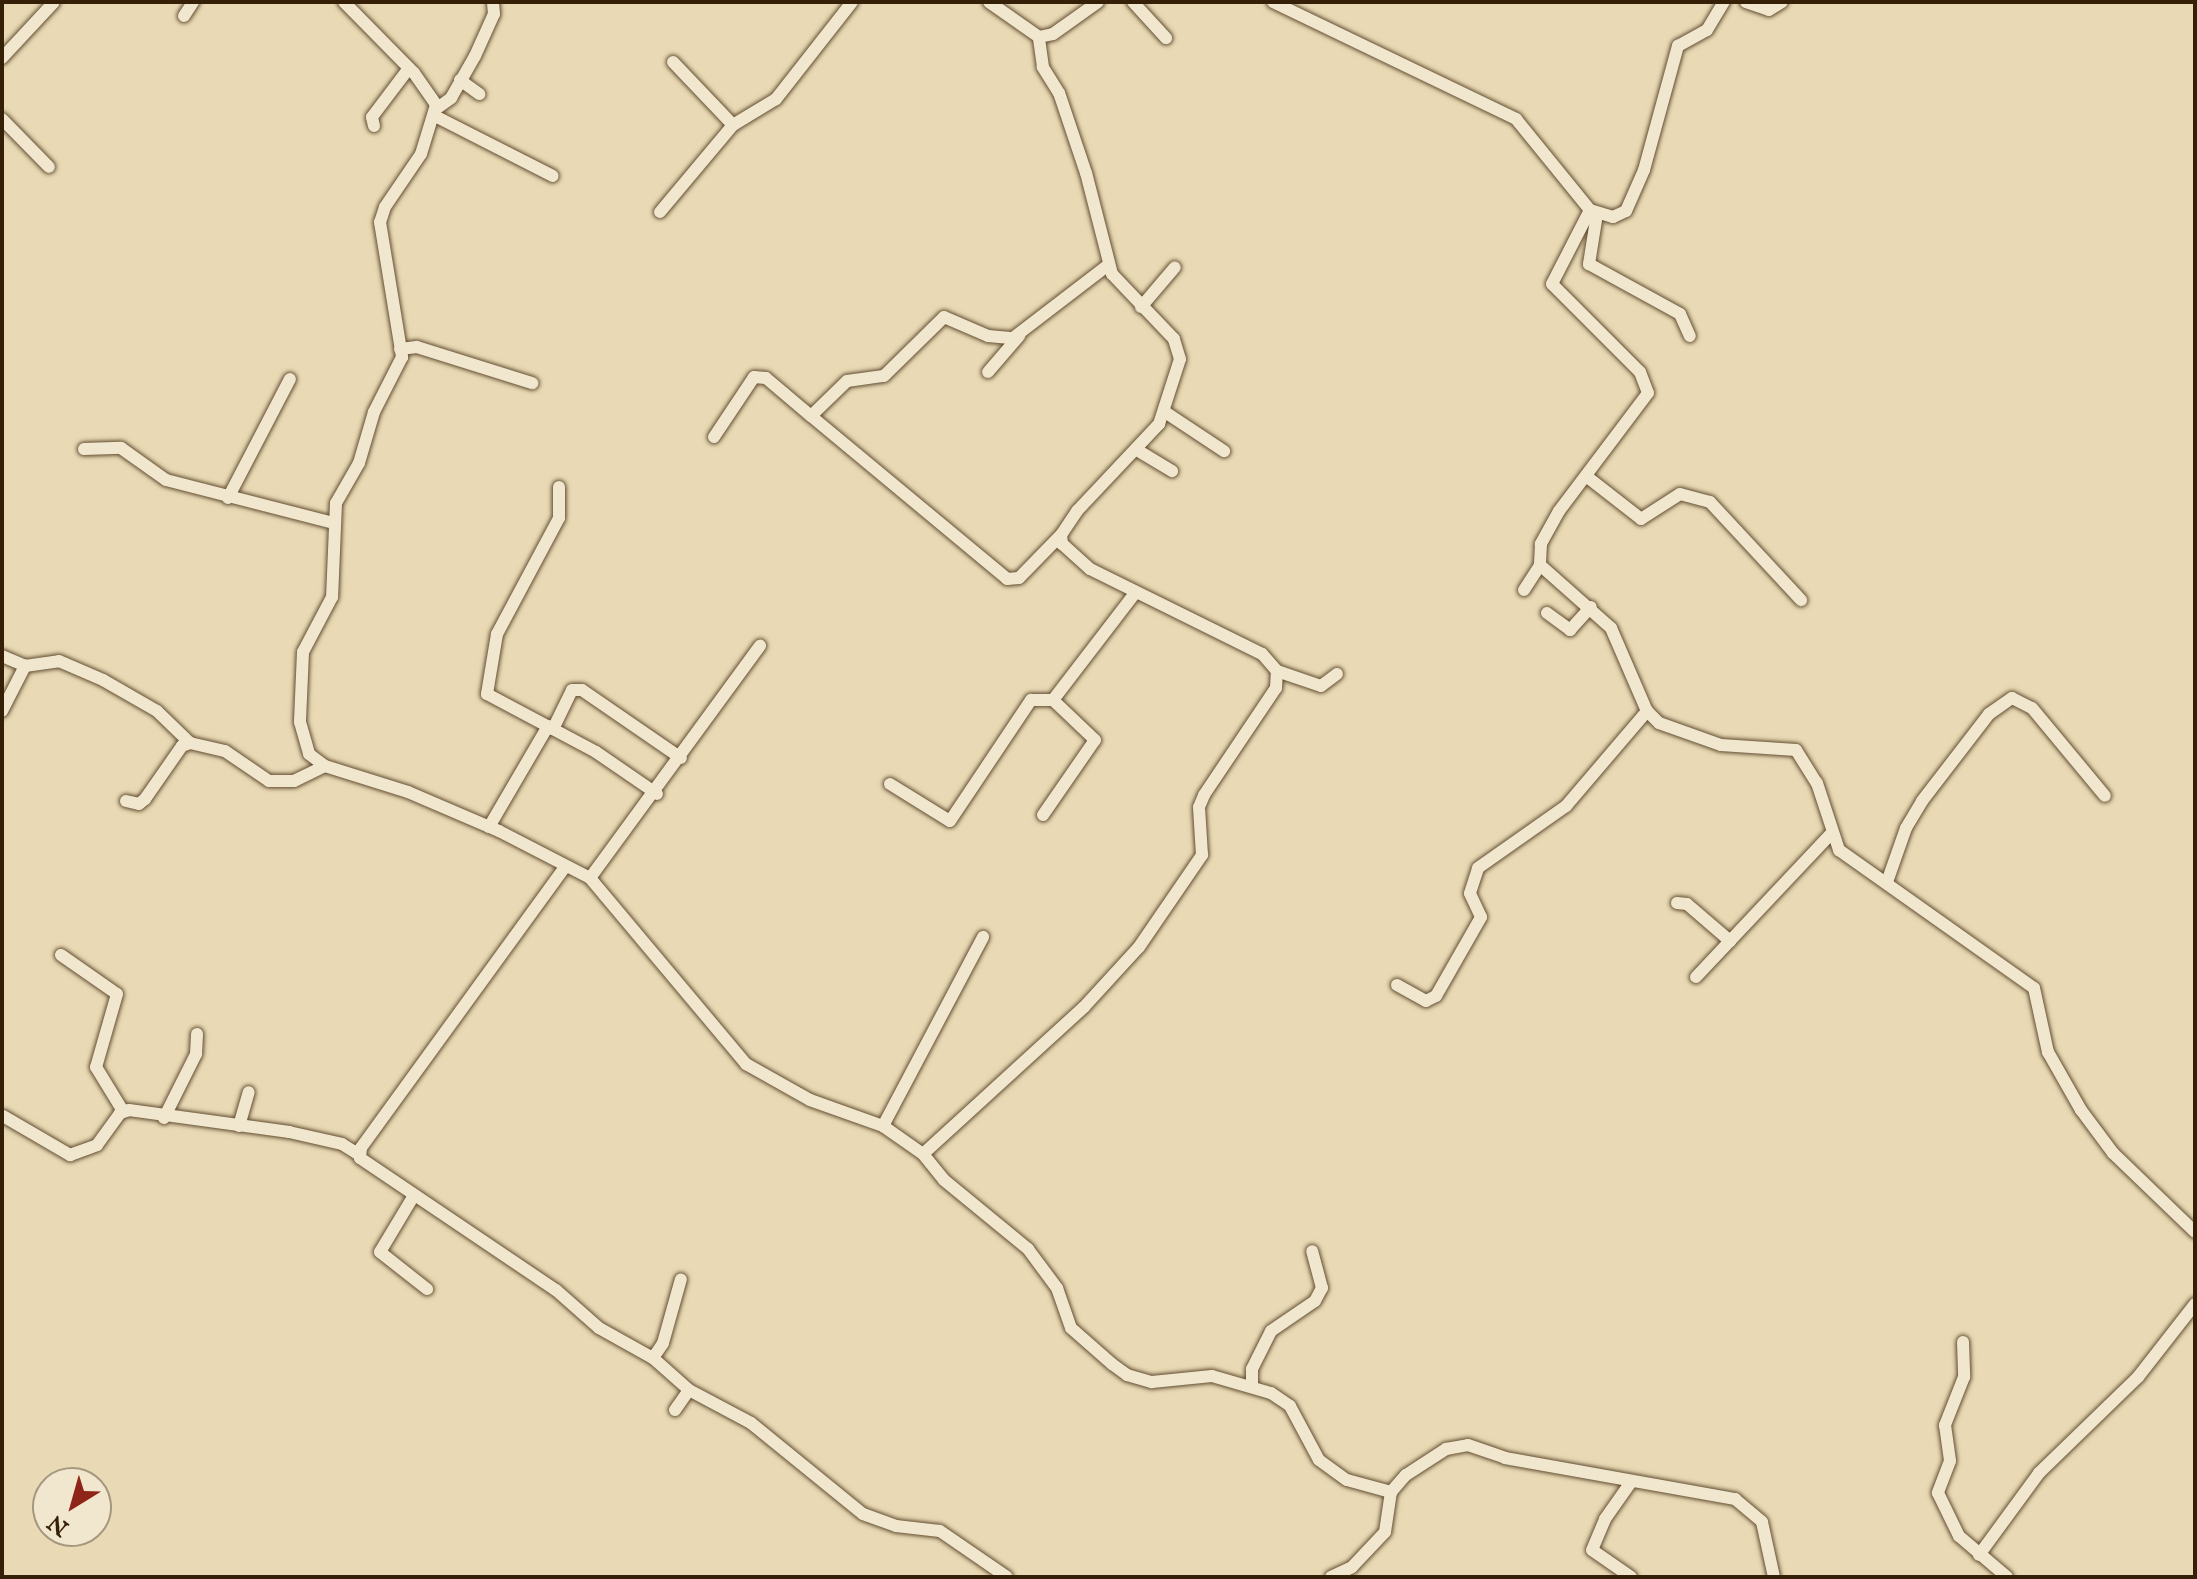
<!DOCTYPE html>
<style>
body{margin:0}
#map{position:relative;width:2197px;height:1579px;overflow:hidden;background:#e9dab5;font-family:"IM FELL English",serif}
div>[style]{position:absolute}
[style*='--x']{left:calc(var(--x)*1px);top:calc(var(--y)*1px);width:calc(var(--w)*1px);rotate:calc(var(--a)*1deg)}
.roads{filter:drop-shadow(0 0 2px #634e32) drop-shadow(0 0 2px #634e32)}
.street>*{height:12px;margin:-6px;padding:0 6px;transform-origin:6px;border-radius:6px;background:#f1e7cf}
span{translate:-50% -50%;white-space:nowrap;text-align:center;line-height:1.15;-webkit-text-stroke:8px #f1e7cf;paint-order:stroke}
.frame{position:absolute;inset:0;border:4px solid #361f07;pointer-events:none}
.north{position:absolute;left:32px;top:1467px;width:80px;height:80px;box-sizing:border-box;background:#f1e7cf;border:2px solid #a6977f;border-radius:50%;rotate:217deg;font-size:22px;font-weight:700;line-height:32px;text-align:center;color:#361f07}
.north::after{content:'';display:block;margin:auto;width:28px;height:36px;background:#8f2418;clip-path:polygon(50% 0,100% 100%,50% 72%,0 100%)}
</style>
<div id="map">
<div class="roads">
<div class="street">
<i style="--x:344;--y:2;--w:100;--a:45.4"></i>
<i style="--x:414;--y:73;--w:39;--a:55"></i>
<i style="--x:436;--y:105;--w:51;--a:107"></i>
<i style="--x:421;--y:154;--w:64;--a:124.2"></i>
<i style="--x:385;--y:207;--w:16;--a:108"></i>
<i style="--x:380;--y:222;--w:137;--a:80.7"></i>
<i style="--x:402;--y:357;--w:62;--a:117"></i>
<i style="--x:374;--y:412;--w:53;--a:106.4"></i>
<i style="--x:359;--y:463;--w:46;--a:119.9"></i>
<i style="--x:336;--y:503;--w:94;--a:92.4"></i>
<i style="--x:332;--y:597;--w:62;--a:117.8"></i>
<i style="--x:303;--y:652;--w:70;--a:92.5"></i>
<i style="--x:300;--y:722;--w:33;--a:74"></i>
<i style="--x:309;--y:754;--w:20;--a:37"></i>
<i style="--x:325;--y:766;--w:87;--a:17.4"></i>
<i style="--x:408;--y:792;--w:99;--a:23.2"></i>
<i style="--x:499;--y:831;--w:102;--a:27.3"></i>
<i style="--x:590;--y:878;--w:243;--a:50"></i>
<i style="--x:746;--y:1064;--w:73;--a:29.4"></i>
<i style="--x:810;--y:1100;--w:77;--a:19.6"></i>
<i style="--x:883;--y:1126;--w:49;--a:35"></i>
<i style="--x:923;--y:1154;--w:33;--a:51"></i>
<i style="--x:944;--y:1180;--w:109;--a:39.4"></i>
<i style="--x:1028;--y:1249;--w:49;--a:53.4"></i>
<i style="--x:1057;--y:1288;--w:42;--a:70.7"></i>
<i style="--x:1071;--y:1328;--w:55;--a:41.3"></i>
<i style="--x:1112;--y:1364;--w:19;--a:36"></i>
<i style="--x:1127;--y:1375;--w:26;--a:16"></i>
<i style="--x:1152;--y:1382;--w:60;--a:-5.7"></i>
<i style="--x:1212;--y:1376;--w:61;--a:16.1"></i>
<i style="--x:1271;--y:1393;--w:23;--a:34"></i>
<i style="--x:1290;--y:1406;--w:61;--a:61.8"></i>
<i style="--x:1319;--y:1460;--w:34;--a:36"></i>
<i style="--x:1347;--y:1480;--w:46;--a:15.3"></i>
<i style="--x:989;--y:2;--w:61;--a:35"></i>
<i style="--x:1039;--y:37;--w:14;--a:-12"></i>
<i style="--x:1053;--y:34;--w:55;--a:-35.4"></i>
<i style="--x:1133;--y:2;--w:49;--a:47.5"></i>
<i style="--x:1273;--y:2;--w:270;--a:25.7"></i>
<i style="--x:1516;--y:119;--w:117;--a:50.9"></i>
<i style="--x:1590;--y:210;--w:24;--a:17"></i>
<i style="--x:1613;--y:217;--w:14;--a:-25"></i>
<i style="--x:1626;--y:211;--w:45;--a:-66.3"></i>
<i style="--x:1644;--y:170;--w:129;--a:-74.7"></i>
<i style="--x:1678;--y:46;--w:33;--a:-29"></i>
<i style="--x:1707;--y:30;--w:33;--a:-59"></i>
<i style="--x:1746;--y:2;--w:24;--a:19"></i>
<i style="--x:1769;--y:10;--w:15;--a:-32"></i>
<i style="--x:184;--y:16;--w:17;--a:-57"></i>
<i style="--x:2;--y:58;--w:76;--a:-47.1"></i>
<i style="--x:673;--y:62;--w:87;--a:46.4"></i>
<i style="--x:460;--y:80;--w:24;--a:36"></i>
<i style="--x:436;--y:109;--w:19;--a:-36"></i>
<i style="--x:451;--y:98;--w:48;--a:-60.3"></i>
<i style="--x:475;--y:56;--w:46;--a:-65.7"></i>
<i style="--x:494;--y:14;--w:12;--a:-95"></i>
<i style="--x:435;--y:116;--w:132;--a:27"></i>
<i style="--x:2;--y:119;--w:67;--a:45.6"></i>
<i style="--x:374;--y:126;--w:9;--a:-103"></i>
<i style="--x:372;--y:117;--w:61;--a:-52.9"></i>
<i style="--x:1590;--y:210;--w:83;--a:117.2"></i>
<i style="--x:1552;--y:284;--w:124;--a:45"></i>
<i style="--x:1640;--y:372;--w:22;--a:69"></i>
<i style="--x:1648;--y:393;--w:148;--a:127"></i>
<i style="--x:1559;--y:511;--w:38;--a:119"></i>
<i style="--x:1541;--y:544;--w:21;--a:93"></i>
<i style="--x:1540;--y:565;--w:95;--a:41.6"></i>
<i style="--x:1611;--y:628;--w:90;--a:66.6"></i>
<i style="--x:1647;--y:711;--w:17;--a:45"></i>
<i style="--x:1659;--y:723;--w:66;--a:19.5"></i>
<i style="--x:1721;--y:745;--w:75;--a:3.8"></i>
<i style="--x:1796;--y:750;--w:39;--a:58"></i>
<i style="--x:1817;--y:783;--w:71;--a:71.8"></i>
<i style="--x:1839;--y:850;--w:239;--a:35.3"></i>
<i style="--x:2034;--y:988;--w:66;--a:77.7"></i>
<i style="--x:2048;--y:1052;--w:67;--a:60.4"></i>
<i style="--x:2081;--y:1110;--w:54;--a:53.3"></i>
<i style="--x:2113;--y:1153;--w:114;--a:43.9"></i>
<i style="--x:660;--y:212;--w:114;--a:-50"></i>
<i style="--x:733;--y:125;--w:50;--a:-31.2"></i>
<i style="--x:776;--y:99;--w:123;--a:-51.9"></i>
<i style="--x:1597;--y:214;--w:51;--a:99.1"></i>
<i style="--x:1589;--y:264;--w:104;--a:28.8"></i>
<i style="--x:1680;--y:314;--w:24;--a:66"></i>
<i style="--x:1141;--y:307;--w:52;--a:-49.6"></i>
<i style="--x:400;--y:349;--w:17;--a:-7"></i>
<i style="--x:417;--y:347;--w:121;--a:17.4"></i>
<i style="--x:988;--y:372;--w:48;--a:-49.3"></i>
<i style="--x:1165;--y:412;--w:71;--a:33.5"></i>
<i style="--x:811;--y:416;--w:255;--a:39.7"></i>
<i style="--x:1007;--y:579;--w:12;--a:-5"></i>
<i style="--x:1019;--y:578;--w:60;--a:-45.7"></i>
<i style="--x:714;--y:437;--w:72;--a:-56.3"></i>
<i style="--x:754;--y:377;--w:12;--a:5"></i>
<i style="--x:766;--y:378;--w:59;--a:40.2"></i>
<i style="--x:811;--y:416;--w:50;--a:-44.2"></i>
<i style="--x:847;--y:381;--w:37;--a:-8"></i>
<i style="--x:884;--y:376;--w:84;--a:-44.5"></i>
<i style="--x:944;--y:317;--w:48;--a:23.4"></i>
<i style="--x:988;--y:336;--w:25;--a:5"></i>
<i style="--x:1013;--y:338;--w:120;--a:-37.5"></i>
<i style="--x:84;--y:449;--w:37;--a:-2"></i>
<i style="--x:121;--y:448;--w:55;--a:35.4"></i>
<i style="--x:166;--y:480;--w:172;--a:14.4"></i>
<i style="--x:1137;--y:450;--w:41;--a:31"></i>
<i style="--x:1586;--y:476;--w:70;--a:38"></i>
<i style="--x:1641;--y:519;--w:46;--a:-32.7"></i>
<i style="--x:1680;--y:494;--w:31;--a:15"></i>
<i style="--x:1710;--y:502;--w:134;--a:47.1"></i>
<i style="--x:559;--y:487;--w:31;--a:90"></i>
<i style="--x:559;--y:518;--w:132;--a:118.1"></i>
<i style="--x:497;--y:634;--w:61;--a:99.5"></i>
<i style="--x:487;--y:694;--w:123;--a:28"></i>
<i style="--x:596;--y:752;--w:74;--a:34.5"></i>
<i style="--x:228;--y:498;--w:134;--a:-62.5"></i>
<i style="--x:1524;--y:590;--w:30;--a:-57"></i>
<i style="--x:1547;--y:613;--w:29;--a:36"></i>
<i style="--x:1570;--y:630;--w:31;--a:-48"></i>
<i style="--x:2;--y:656;--w:25;--a:23"></i>
<i style="--x:25;--y:666;--w:34;--a:-8"></i>
<i style="--x:59;--y:661;--w:48;--a:23.4"></i>
<i style="--x:103;--y:680;--w:62;--a:29.9"></i>
<i style="--x:157;--y:711;--w:46;--a:44.1"></i>
<i style="--x:190;--y:743;--w:36;--a:13"></i>
<i style="--x:225;--y:751;--w:53;--a:34.3"></i>
<i style="--x:269;--y:781;--w:25;--a:0"></i>
<i style="--x:294;--y:781;--w:34;--a:-26"></i>
<i style="--x:1277;--y:671;--w:46;--a:18.8"></i>
<i style="--x:1321;--y:686;--w:20;--a:-37"></i>
<i style="--x:2;--y:711;--w:51;--a:-62.9"></i>
<i style="--x:553;--y:729;--w:43;--a:-64"></i>
<i style="--x:572;--y:690;--w:10;--a:0"></i>
<i style="--x:582;--y:690;--w:120;--a:34.5"></i>
<i style="--x:890;--y:784;--w:70;--a:31.7"></i>
<i style="--x:950;--y:821;--w:146;--a:-56.2"></i>
<i style="--x:1031;--y:700;--w:22;--a:0"></i>
<i style="--x:126;--y:801;--w:13;--a:13"></i>
<i style="--x:139;--y:804;--w:8;--a:-40"></i>
<i style="--x:145;--y:799;--w:65;--a:-55.1"></i>
<i style="--x:182;--y:746;--w:9;--a:-21"></i>
<i style="--x:1043;--y:815;--w:91;--a:-55.3"></i>
<i style="--x:1095;--y:740;--w:58;--a:-136.4"></i>
<i style="--x:1053;--y:700;--w:136;--a:-52.5"></i>
<i style="--x:489;--y:827;--w:117;--a:-59.7"></i>
<i style="--x:565;--y:867;--w:347;--a:126"></i>
<i style="--x:361;--y:1148;--w:10;--a:96"></i>
<i style="--x:360;--y:1158;--w:236;--a:34"></i>
<i style="--x:556;--y:1290;--w:57;--a:41.5"></i>
<i style="--x:599;--y:1328;--w:62;--a:29.1"></i>
<i style="--x:653;--y:1358;--w:48;--a:41.6"></i>
<i style="--x:689;--y:1390;--w:70;--a:28"></i>
<i style="--x:751;--y:1423;--w:144;--a:39.1"></i>
<i style="--x:863;--y:1514;--w:35;--a:20"></i>
<i style="--x:896;--y:1526;--w:44;--a:6.5"></i>
<i style="--x:940;--y:1531;--w:81;--a:34.5"></i>
<i style="--x:590;--y:878;--w:288;--a:-53.8"></i>
<i style="--x:1887;--y:882;--w:57;--a:-70.6"></i>
<i style="--x:1906;--y:828;--w:31;--a:-59"></i>
<i style="--x:1922;--y:801;--w:110;--a:-52.4"></i>
<i style="--x:1989;--y:714;--w:28;--a:-35"></i>
<i style="--x:2012;--y:698;--w:22;--a:27"></i>
<i style="--x:2032;--y:708;--w:114;--a:50.3"></i>
<i style="--x:1677;--y:903;--w:10;--a:6"></i>
<i style="--x:1687;--y:904;--w:57;--a:40.7"></i>
<i style="--x:61;--y:955;--w:68;--a:34.9"></i>
<i style="--x:117;--y:994;--w:76;--a:106"></i>
<i style="--x:96;--y:1067;--w:52;--a:58.5"></i>
<i style="--x:1696;--y:977;--w:195;--a:-46.7"></i>
<i style="--x:1397;--y:985;--w:33;--a:29"></i>
<i style="--x:1426;--y:1001;--w:11;--a:-27"></i>
<i style="--x:1436;--y:996;--w:91;--a:-60.3"></i>
<i style="--x:1481;--y:917;--w:26;--a:-115"></i>
<i style="--x:1470;--y:893;--w:26;--a:-72"></i>
<i style="--x:1478;--y:868;--w:108;--a:-35.2"></i>
<i style="--x:1566;--y:806;--w:125;--a:-49.5"></i>
<i style="--x:3;--y:1116;--w:78;--a:30.2"></i>
<i style="--x:70;--y:1155;--w:29;--a:-20"></i>
<i style="--x:97;--y:1145;--w:39;--a:-54"></i>
<i style="--x:120;--y:1113;--w:9;--a:-18"></i>
<i style="--x:129;--y:1110;--w:162;--a:7.8"></i>
<i style="--x:289;--y:1132;--w:54;--a:12.8"></i>
<i style="--x:342;--y:1144;--w:19;--a:32"></i>
<i style="--x:164;--y:1118;--w:72;--a:-63.4"></i>
<i style="--x:196;--y:1054;--w:20;--a:-87"></i>
<i style="--x:239;--y:1126;--w:35;--a:-74"></i>
<i style="--x:883;--y:1126;--w:214;--a:-62.1"></i>
<i style="--x:923;--y:1154;--w:218;--a:-42.4"></i>
<i style="--x:1084;--y:1007;--w:81;--a:-47.5"></i>
<i style="--x:1139;--y:947;--w:112;--a:-55.6"></i>
<i style="--x:1202;--y:855;--w:48;--a:-93.6"></i>
<i style="--x:1199;--y:807;--w:13;--a:-67"></i>
<i style="--x:1204;--y:795;--w:129;--a:-56.1"></i>
<i style="--x:1276;--y:688;--w:17;--a:-87"></i>
<i style="--x:1277;--y:671;--w:23;--a:-131"></i>
<i style="--x:1262;--y:654;--w:192;--a:-153.7"></i>
<i style="--x:1090;--y:569;--w:38;--a:-138"></i>
<i style="--x:1062;--y:544;--w:9;--a:-96"></i>
<i style="--x:1061;--y:535;--w:29;--a:-56"></i>
<i style="--x:1077;--y:511;--w:120;--a:-46.7"></i>
<i style="--x:1159;--y:424;--w:68;--a:-72.1"></i>
<i style="--x:1180;--y:359;--w:21;--a:-107"></i>
<i style="--x:1174;--y:339;--w:90;--a:-133.6"></i>
<i style="--x:1112;--y:274;--w:104;--a:-104.4"></i>
<i style="--x:1086;--y:173;--w:84;--a:-108.6"></i>
<i style="--x:1059;--y:93;--w:31;--a:-122"></i>
<i style="--x:1043;--y:67;--w:30;--a:-98"></i>
<i style="--x:413;--y:1197;--w:64;--a:121"></i>
<i style="--x:380;--y:1252;--w:60;--a:38.2"></i>
<i style="--x:1963;--y:1342;--w:35;--a:88"></i>
<i style="--x:1964;--y:1377;--w:52;--a:111.6"></i>
<i style="--x:1945;--y:1425;--w:36;--a:82"></i>
<i style="--x:1950;--y:1461;--w:34;--a:111"></i>
<i style="--x:1938;--y:1493;--w:48;--a:64"></i>
<i style="--x:1959;--y:1536;--w:63;--a:40.5"></i>
<i style="--x:653;--y:1358;--w:18;--a:-56"></i>
<i style="--x:663;--y:1343;--w:66;--a:-74.3"></i>
<i style="--x:1252;--y:1385;--w:16;--a:-90"></i>
<i style="--x:1252;--y:1369;--w:42;--a:-63.4"></i>
<i style="--x:1271;--y:1331;--w:53;--a:-34.3"></i>
<i style="--x:1315;--y:1301;--w:15;--a:-62"></i>
<i style="--x:1322;--y:1288;--w:38;--a:-105"></i>
<i style="--x:675;--y:1410;--w:24;--a:-55"></i>
<i style="--x:1979;--y:1555;--w:102;--a:-53.8"></i>
<i style="--x:2039;--y:1473;--w:138;--a:-44.1"></i>
<i style="--x:2138;--y:1377;--w:93;--a:-52"></i>
<i style="--x:1331;--y:1577;--w:23;--a:-25"></i>
<i style="--x:1352;--y:1567;--w:48;--a:-46.7"></i>
<i style="--x:1385;--y:1532;--w:40;--a:-81.5"></i>
<i style="--x:1391;--y:1492;--w:23;--a:-49"></i>
<i style="--x:1406;--y:1475;--w:48;--a:-33"></i>
<i style="--x:1446;--y:1449;--w:22;--a:-10"></i>
<i style="--x:1468;--y:1445;--w:39;--a:19"></i>
<i style="--x:1505;--y:1458;--w:234;--a:10.1"></i>
<i style="--x:1735;--y:1499;--w:35;--a:40"></i>
<i style="--x:1762;--y:1522;--w:56;--a:77.7"></i>
<i style="--x:1631;--y:1577;--w:47;--a:-145.3"></i>
<i style="--x:1592;--y:1550;--w:34;--a:-67"></i>
<i style="--x:1605;--y:1519;--w:45;--a:-54.9"></i>
</div>
</div>
<div class="frame"></div>
<div class="north">N</div>
</div>
